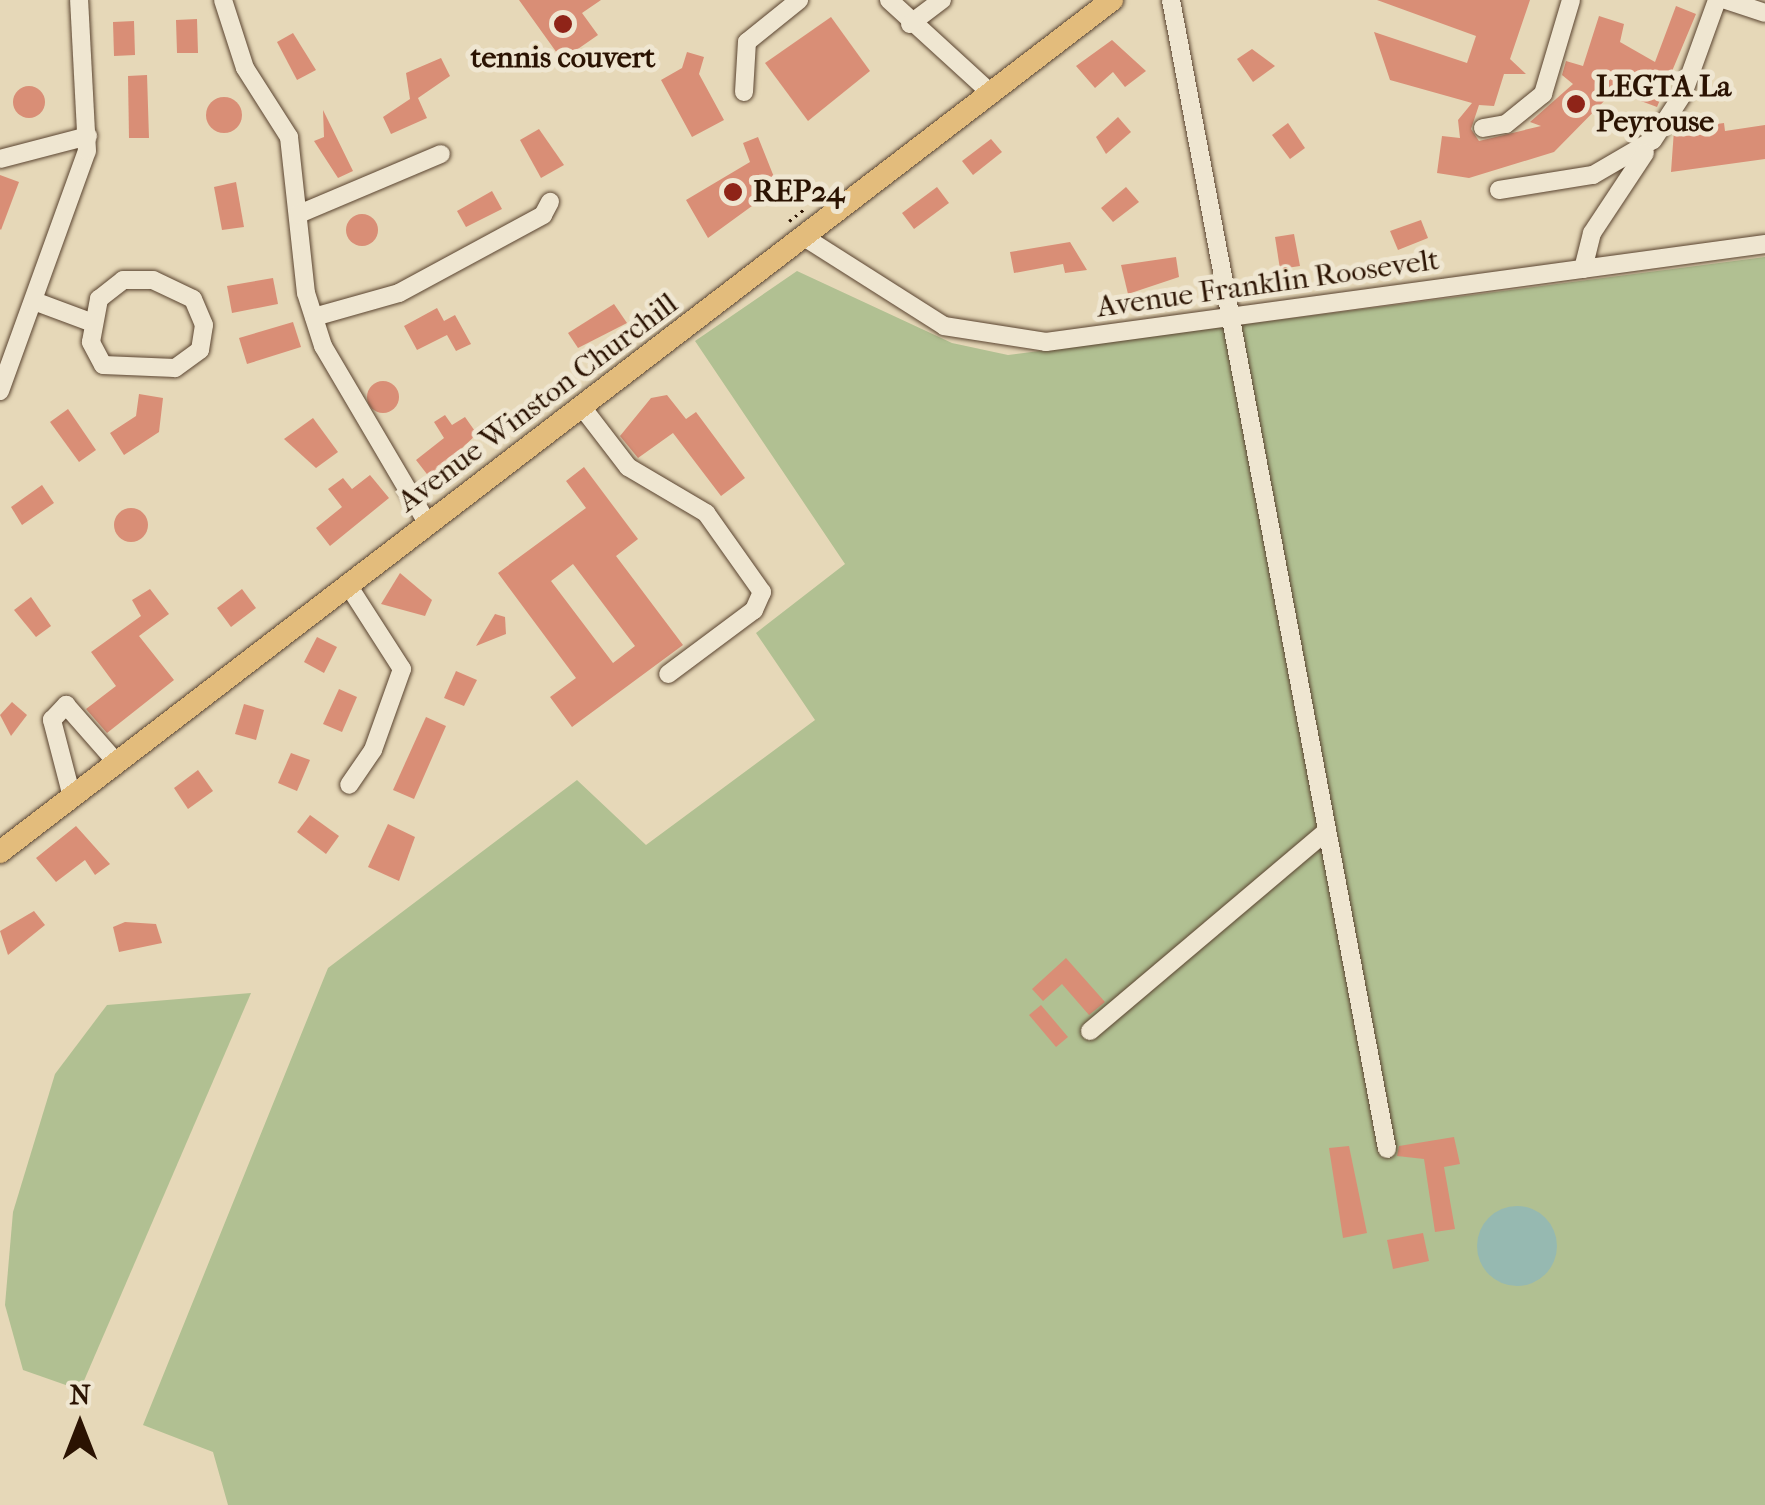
<!DOCTYPE html>
<style>
body{margin:0}
#map{position:relative;width:1765px;height:1505px;overflow:hidden;background:#e6d8b8;font-family:"IM FELL French Canon",serif}
div>[style]{position:absolute}
[style*='--x']{left:calc(var(--x)*1px);top:calc(var(--y)*1px);width:calc(var(--w)*1px);rotate:calc(var(--a)*1deg)}
.green>*{inset:0;background:#b1c092}
.water>*{inset:0;background:#96b9b1}
.round{border-radius:50%}
.building>*{inset:0;background:#d98e76}
.path>*{height:2.5px;margin-top:-1.25px;transform-origin:0;background:repeating-linear-gradient(90deg,#2b1302 0 2.5px,transparent 0 7.5px)}
.roads{filter:drop-shadow(0 0 2px #5a4430) drop-shadow(0 0 2px #5a4430)}
.minor>*{height:18px;margin:-9px;padding:0 9px;transform-origin:9px;border-radius:9px;background:#efe6d1}
.major>*{height:22px;margin:-11px;padding:0 11px;transform-origin:11px;border-radius:11px;background:#e3bc7c}
.dots>*{width:28px;height:28px;translate:-50% -50%;box-sizing:border-box;border:5px solid #efe6d1;border-radius:50%}
span{translate:-50% -50%;white-space:nowrap;text-align:center;line-height:1.15;-webkit-text-stroke:10px #efe6d1;paint-order:stroke}
.poi-label{font-size:30px;color:#2b1302;font-weight:700}
.left{translate:0 -50%;text-align:left}
.street-label{font-size:30px;color:#2b1302}
.north{position:absolute;left:30px;top:1375px;width:100px;height:100px;-webkit-text-stroke:8px #efe6d1;paint-order:stroke;rotate:0deg;font-size:28px;font-weight:700;line-height:40px;text-align:center;color:#2b1302}
.north::after{content:'';display:block;margin:auto;width:35px;height:45px;background:#2b1302;clip-path:polygon(50% 0,100% 100%,50% 72%,0 100%)}
</style>
<div id="map">
<div class="green">
<i style="clip-path:polygon(1765px 257px,1765px 1505px,228px 1505px,213px 1452px,143px 1425px,328px 968px,577px 780px,646px 845px,815px 720px,756px 633px,845px 564px,695px 341px,797px 271px,952px 343px,1008px 355px)"></i>
<i style="clip-path:polygon(251px 993px,80px 1390px,23px 1370px,5px 1305px,13px 1212px,55px 1074px,107px 1005px)"></i>
</div>
<div class="water">
<i class="round" style="left:1477px;top:1206px;width:80px;height:80px"></i>
</div>
<div class="building">
<i style="clip-path:polygon(519px 0,601px 0,582px 13px,598px 35px,562px 60px)"></i>
<i style="clip-path:polygon(1377px 0,1530px 0,1510px 59px,1526px 74px,1504px 74px,1494px 106px,1479px 105px,1471px 129px,1479px 141px,1541px 126px,1530px 122px,1573px 84px,1562px 75px,1566px 61px,1583px 66px,1599px 16px,1624px 24px,1620px 42px,1655px 62px,1676px 6px,1696px 14px,1657px 107px,1614px 91px,1554px 152px,1469px 178px,1437px 173px,1442px 136px,1460px 138px,1458px 120px,1472px 103px,1390px 80px,1374px 32px,1467px 63px,1476px 36px)"></i>
<i style="clip-path:polygon(831px 17px,870px 71px,808px 121px,765px 63px)"></i>
<i style="clip-path:polygon(197px 19px,198px 53px,177px 53px,176px 20px)"></i>
<i style="clip-path:polygon(134px 21px,135px 55px,114px 56px,113px 22px)"></i>
<i style="clip-path:polygon(293px 33px,316px 70px,297px 80px,277px 42px)"></i>
<i style="clip-path:polygon(1112px 40px,1146px 71px,1125px 87px,1113px 72px,1095px 88px,1076px 66px)"></i>
<i style="clip-path:polygon(1252px 49px,1275px 66px,1253px 82px,1237px 59px)"></i>
<i style="clip-path:polygon(687px 52px,704px 57px,699px 74px,724px 120px,692px 137px,661px 80px,682px 68px)"></i>
<i style="clip-path:polygon(441px 58px,450px 76px,418px 98px,427px 118px,391px 134px,383px 117px,410px 99px,406px 73px)"></i>
<i style="clip-path:polygon(147px 75px,149px 138px,129px 138px,128px 76px)"></i>
<i class="round" style="left:13px;top:86px;width:32px;height:32px"></i>
<i class="round" style="left:206px;top:97px;width:36px;height:36px"></i>
<i style="clip-path:polygon(323px 110px,353px 171px,338px 178px,314px 141px,324px 137px)"></i>
<i style="clip-path:polygon(1118px 117px,1131px 132px,1106px 154px,1096px 137px)"></i>
<i style="clip-path:polygon(1288px 123px,1305px 148px,1290px 159px,1272px 135px)"></i>
<i style="clip-path:polygon(1724px 123px,1725px 131px,1765px 125px,1765px 159px,1671px 172px,1674px 130px)"></i>
<i style="clip-path:polygon(539px 129px,564px 165px,541px 178px,520px 140px)"></i>
<i style="clip-path:polygon(758px 137px,778px 187px,708px 238px,686px 200px,750px 162px,743px 143px)"></i>
<i style="clip-path:polygon(991px 139px,1002px 152px,973px 175px,962px 161px)"></i>
<i style="clip-path:polygon(0 175px,19px 182px,1px 230px,0 229px)"></i>
<i style="clip-path:polygon(236px 182px,244px 227px,222px 230px,214px 187px)"></i>
<i style="clip-path:polygon(937px 187px,949px 203px,914px 229px,902px 213px)"></i>
<i style="clip-path:polygon(1126px 187px,1139px 202px,1113px 222px,1101px 208px)"></i>
<i style="clip-path:polygon(492px 191px,502px 209px,466px 227px,457px 211px)"></i>
<i class="round" style="left:346px;top:214px;width:32px;height:32px"></i>
<i style="clip-path:polygon(1421px 220px,1428px 238px,1398px 250px,1390px 231px)"></i>
<i style="clip-path:polygon(1294px 234px,1300px 266px,1280px 269px,1275px 237px)"></i>
<i style="clip-path:polygon(1070px 242px,1087px 270px,1065px 273px,1063px 264px,1014px 273px,1010px 252px)"></i>
<i style="clip-path:polygon(1176px 257px,1179px 277px,1128px 294px,1121px 265px)"></i>
<i style="clip-path:polygon(273px 278px,278px 304px,232px 313px,227px 286px)"></i>
<i style="clip-path:polygon(614px 304px,627px 323px,578px 348px,568px 333px)"></i>
<i style="clip-path:polygon(437px 308px,444px 321px,455px 315px,471px 344px,456px 351px,447px 335px,417px 350px,404px 326px)"></i>
<i style="clip-path:polygon(293px 322px,301px 347px,247px 364px,239px 338px)"></i>
<i class="round" style="left:367px;top:381px;width:32px;height:32px"></i>
<i style="clip-path:polygon(139px 394px,163px 398px,159px 432px,124px 455px,110px 433px,136px 416px)"></i>
<i style="clip-path:polygon(667px 395px,686px 419px,696px 412px,745px 478px,721px 496px,673px 433px,638px 458px,620px 436px,651px 398px)"></i>
<i style="clip-path:polygon(68px 409px,96px 450px,79px 462px,50px 422px)"></i>
<i style="clip-path:polygon(445px 415px,452px 425px,465px 417px,477px 434px,430px 478px,416px 460px,444px 438px,434px 422px)"></i>
<i style="clip-path:polygon(313px 418px,338px 452px,316px 468px,284px 439px)"></i>
<i style="clip-path:polygon(evenodd,584px 467px,638px 539px,616px 556px,683px 645px,572px 727px,550px 697px,576px 678px,498px 573px,586px 508px,566px 481px,584px 467px,573px 564px,635px 646px,613px 663px,551px 581px,573px 564px)"></i>
<i style="clip-path:polygon(370px 475px,389px 498px,330px 546px,316px 528px,342px 507px,328px 489px,343px 478px,352px 489px)"></i>
<i style="clip-path:polygon(42px 485px,54px 503px,22px 525px,11px 507px)"></i>
<i class="round" style="left:114px;top:508px;width:34px;height:34px"></i>
<i style="clip-path:polygon(400px 573px,432px 600px,425px 616px,381px 604px)"></i>
<i style="clip-path:polygon(150px 589px,169px 614px,139px 636px,174px 680px,107px 733px,86px 709px,116px 686px,91px 652px,141px 616px,132px 600px)"></i>
<i style="clip-path:polygon(242px 589px,256px 608px,231px 627px,217px 608px)"></i>
<i style="clip-path:polygon(31px 597px,51px 626px,36px 637px,14px 610px)"></i>
<i style="clip-path:polygon(495px 614px,505px 617px,506px 634px,476px 646px)"></i>
<i style="clip-path:polygon(317px 637px,337px 647px,324px 673px,304px 662px)"></i>
<i style="clip-path:polygon(456px 671px,477px 680px,464px 706px,444px 698px)"></i>
<i style="clip-path:polygon(339px 689px,357px 697px,342px 732px,323px 724px)"></i>
<i style="clip-path:polygon(12px 702px,27px 715px,11px 736px,0 715px)"></i>
<i style="clip-path:polygon(244px 704px,264px 710px,256px 740px,235px 734px)"></i>
<i style="clip-path:polygon(426px 717px,446px 726px,414px 799px,393px 790px)"></i>
<i style="clip-path:polygon(291px 753px,310px 760px,297px 791px,278px 783px)"></i>
<i style="clip-path:polygon(198px 770px,213px 791px,188px 809px,174px 788px)"></i>
<i style="clip-path:polygon(310px 815px,339px 836px,326px 854px,297px 832px)"></i>
<i style="clip-path:polygon(388px 824px,415px 837px,399px 881px,368px 867px)"></i>
<i style="clip-path:polygon(76px 826px,110px 864px,95px 875px,85px 860px,56px 882px,36px 858px)"></i>
<i style="clip-path:polygon(34px 911px,45px 925px,8px 955px,0 931px)"></i>
<i style="clip-path:polygon(125px 922px,156px 924px,162px 943px,119px 952px,113px 927px)"></i>
<i style="clip-path:polygon(1066px 958px,1105px 1002px,1089px 1015px,1062px 984px,1043px 1001px,1032px 989px)"></i>
<i style="clip-path:polygon(1041px 1005px,1068px 1037px,1056px 1047px,1029px 1015px)"></i>
<i style="clip-path:polygon(1454px 1137px,1460px 1164px,1444px 1167px,1455px 1229px,1435px 1232px,1424px 1159px,1397px 1156px,1399px 1146px)"></i>
<i style="clip-path:polygon(1349px 1146px,1367px 1233px,1343px 1238px,1329px 1148px)"></i>
<i style="clip-path:polygon(1423px 1233px,1429px 1261px,1393px 1269px,1387px 1240px)"></i>
</div>
<div class="path">
<i style="--x:789;--y:221;--w:18;--a:-38"></i>
</div>
<div class="roads">
<div class="minor">
<i style="--x:223;--y:0;--w:71;--a:72.1"></i>
<i style="--x:245;--y:68;--w:82;--a:57.5"></i>
<i style="--x:289;--y:137;--w:157;--a:83.8"></i>
<i style="--x:306;--y:293;--w:56;--a:72.2"></i>
<i style="--x:323;--y:346;--w:207;--a:59.5"></i>
<i style="--x:889;--y:0;--w:138;--a:42.4"></i>
<i style="--x:1171;--y:0;--w:1169;--a:79.35"></i>
<i style="--x:1726;--y:0;--w:41;--a:18.4"></i>
<i style="--x:910;--y:24;--w:40;--a:-37"></i>
<i style="--x:744;--y:92;--w:50;--a:-86.6"></i>
<i style="--x:747;--y:42;--w:67;--a:-38.9"></i>
<i style="--x:1483;--y:128;--w:23;--a:-10"></i>
<i style="--x:1506;--y:124;--w:48;--a:-39"></i>
<i style="--x:1543;--y:94;--w:98;--a:-73.4"></i>
<i style="--x:0;--y:159;--w:91;--a:-14.6"></i>
<i style="--x:1499;--y:190;--w:95;--a:-9.1"></i>
<i style="--x:1593;--y:175;--w:69;--a:-30.3"></i>
<i style="--x:1653;--y:140;--w:55;--a:-56.9"></i>
<i style="--x:1683;--y:94;--w:100;--a:-70.1"></i>
<i style="--x:299;--y:214;--w:154;--a:-22.9"></i>
<i style="--x:804;--y:237;--w:166;--a:32.4"></i>
<i style="--x:944;--y:326;--w:103;--a:8.9"></i>
<i style="--x:1046;--y:342;--w:726;--a:-7.76"></i>
<i style="--x:1583;--y:269;--w:37;--a:-76"></i>
<i style="--x:1592;--y:233;--w:96;--a:-56.5"></i>
<i style="--x:153;--y:280;--w:44;--a:25.4"></i>
<i style="--x:193;--y:299;--w:28;--a:67"></i>
<i style="--x:204;--y:325;--w:25;--a:99"></i>
<i style="--x:200;--y:350;--w:31;--a:144"></i>
<i style="--x:175;--y:368;--w:72;--a:-177.6"></i>
<i style="--x:103;--y:365;--w:26;--a:-118"></i>
<i style="--x:91;--y:342;--w:44;--a:-79.5"></i>
<i style="--x:99;--y:299;--w:31;--a:-38"></i>
<i style="--x:123;--y:280;--w:30;--a:0"></i>
<i style="--x:34;--y:301;--w:63;--a:20.4"></i>
<i style="--x:314;--y:317;--w:88;--a:-15.8"></i>
<i style="--x:399;--y:293;--w:164;--a:-28.4"></i>
<i style="--x:543;--y:215;--w:15;--a:-62"></i>
<i style="--x:0;--y:391;--w:255;--a:-70.1"></i>
<i style="--x:87;--y:151;--w:151;--a:-93"></i>
<i style="--x:582;--y:407;--w:76;--a:52.5"></i>
<i style="--x:628;--y:467;--w:91;--a:30.5"></i>
<i style="--x:706;--y:513;--w:97;--a:54.7"></i>
<i style="--x:762;--y:592;--w:20;--a:114"></i>
<i style="--x:754;--y:610;--w:107;--a:143.3"></i>
<i style="--x:348;--y:585;--w:100;--a:57.3"></i>
<i style="--x:402;--y:669;--w:86;--a:109.7"></i>
<i style="--x:373;--y:750;--w:42;--a:124.4"></i>
<i style="--x:72;--y:797;--w:80;--a:-104.6"></i>
<i style="--x:52;--y:720;--w:21;--a:-47"></i>
<i style="--x:66;--y:705;--w:76;--a:48.7"></i>
<i style="--x:1090;--y:1031;--w:310;--a:-40.2"></i>
</div>
<div class="major">
<i style="--x:0;--y:852;--w:1401;--a:-37.46"></i>
</div>
</div>
<div class="dots">
<i style="left:563px;top:24px;background:#8f2418"></i>
<i style="left:1576px;top:104px;background:#8f2418"></i>
<i style="left:733px;top:192px;background:#8f2418"></i>
</div>
<div class="poi-label">
<span style="left:563px;top:58px">tennis couvert</span>
<span class="left" style="left:1596px;top:104px">LEGTA La<br>Peyrouse</span>
<span class="left" style="left:753px;top:192px">REP24</span>
</div>
<div class="street-label">
<span style="left:1268px;top:284px;rotate:-8deg">Avenue Franklin Roosevelt</span>
<span style="left:538px;top:403px;rotate:-37deg">Avenue Winston Churchill</span>
</div>
<div class="north">N</div>
</div>
